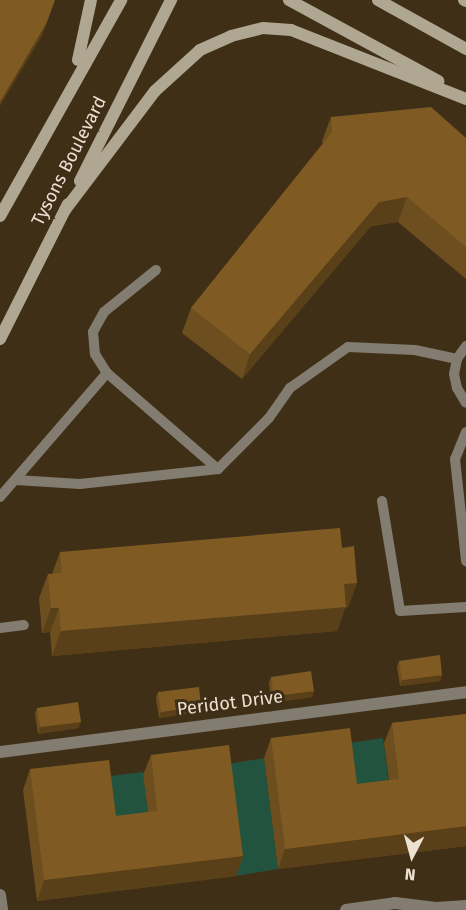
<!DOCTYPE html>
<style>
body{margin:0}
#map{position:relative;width:466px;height:910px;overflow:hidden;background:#402f17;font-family:"Fira Sans",sans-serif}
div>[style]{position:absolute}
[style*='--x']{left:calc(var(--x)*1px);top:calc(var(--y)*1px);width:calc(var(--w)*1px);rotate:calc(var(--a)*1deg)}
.green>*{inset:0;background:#21533e}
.lane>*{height:10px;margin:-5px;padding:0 5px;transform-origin:5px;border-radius:5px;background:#827d70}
.street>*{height:12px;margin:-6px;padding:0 6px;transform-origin:6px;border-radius:6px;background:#827d70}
.secondary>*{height:12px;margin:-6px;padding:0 6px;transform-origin:6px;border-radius:6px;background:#afa792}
.wall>*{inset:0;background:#6d4e1e}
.shaded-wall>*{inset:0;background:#594018}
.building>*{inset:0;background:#7f5b23}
span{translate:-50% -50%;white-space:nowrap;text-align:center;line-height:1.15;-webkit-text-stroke:6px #402f17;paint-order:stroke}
.street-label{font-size:18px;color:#ece1d3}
.north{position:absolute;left:382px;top:826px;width:60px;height:60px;-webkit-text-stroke:4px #402f17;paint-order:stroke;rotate:186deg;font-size:16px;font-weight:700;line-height:24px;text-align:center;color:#ece1d3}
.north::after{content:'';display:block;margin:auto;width:21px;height:27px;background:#ece1d3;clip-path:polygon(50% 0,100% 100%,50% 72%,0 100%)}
</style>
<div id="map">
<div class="green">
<i style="clip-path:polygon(383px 738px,391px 799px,350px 805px,342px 744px)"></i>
<i style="clip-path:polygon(264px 758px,278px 869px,236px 876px,222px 765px)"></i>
<i style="clip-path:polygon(143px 772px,150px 831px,109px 836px,102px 777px)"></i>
</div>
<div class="lane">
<i style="--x:156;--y:270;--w:67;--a:141.1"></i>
<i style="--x:104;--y:312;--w:23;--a:119"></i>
<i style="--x:93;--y:332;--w:22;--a:85"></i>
<i style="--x:95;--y:354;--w:22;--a:58"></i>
<i style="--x:107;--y:373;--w:147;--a:40.9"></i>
<i style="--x:466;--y:346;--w:16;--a:125"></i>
<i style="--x:457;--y:359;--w:15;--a:101"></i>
<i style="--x:454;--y:374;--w:14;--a:78"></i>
<i style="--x:457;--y:388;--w:17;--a:59"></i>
<i style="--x:466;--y:432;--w:29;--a:112"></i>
<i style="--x:455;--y:459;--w:103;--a:83.8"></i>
<i style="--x:16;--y:480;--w:64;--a:3.6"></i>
<i style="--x:80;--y:484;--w:139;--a:-6.2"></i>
<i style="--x:218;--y:469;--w:72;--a:-45"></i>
<i style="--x:269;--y:418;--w:37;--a:-55"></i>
<i style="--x:290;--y:388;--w:71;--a:-35.3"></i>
<i style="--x:348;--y:347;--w:67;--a:2.6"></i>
<i style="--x:415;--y:350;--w:43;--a:12.1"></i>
<i style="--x:0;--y:497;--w:164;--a:-49.2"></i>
<i style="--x:382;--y:501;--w:111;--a:80.7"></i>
<i style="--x:400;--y:611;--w:66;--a:-3.5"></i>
<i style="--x:0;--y:628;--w:24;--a:-7"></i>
</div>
<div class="street">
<i style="--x:0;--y:752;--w:470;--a:-7.3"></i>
<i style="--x:0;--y:895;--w:15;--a:82"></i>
<i style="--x:346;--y:910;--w:49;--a:-8.1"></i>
<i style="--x:395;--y:903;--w:41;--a:7"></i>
<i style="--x:436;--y:908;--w:30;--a:-4"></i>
</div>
<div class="secondary">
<i style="--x:289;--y:0;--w:170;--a:28.5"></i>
<i style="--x:378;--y:0;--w:101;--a:29.1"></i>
<i style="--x:464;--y:0;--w:2;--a:27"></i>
<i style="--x:78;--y:60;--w:61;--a:-77.8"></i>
<i style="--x:80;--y:181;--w:203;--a:-63.3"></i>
<i style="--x:65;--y:210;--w:149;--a:-52.9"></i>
<i style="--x:155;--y:91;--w:61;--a:-42.3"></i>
<i style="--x:200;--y:50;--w:34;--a:-24"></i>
<i style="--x:231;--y:36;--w:33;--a:-14"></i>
<i style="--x:263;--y:28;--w:28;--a:4"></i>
<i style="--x:291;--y:30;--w:188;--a:21.5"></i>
<i style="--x:0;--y:216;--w:248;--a:-60.7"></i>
<i style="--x:0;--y:339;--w:151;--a:-63.3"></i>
</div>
<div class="wall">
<i style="clip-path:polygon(331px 117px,466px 138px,466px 279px,398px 222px,371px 226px,242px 379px,182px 333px,191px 308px,323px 144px,322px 141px)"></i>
<i style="clip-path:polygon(342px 548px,357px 583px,348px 607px,345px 608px,337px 631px,52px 656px,50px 632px,42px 633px,39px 598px,48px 574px,52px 574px,60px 552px)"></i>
<i style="clip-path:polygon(399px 661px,442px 675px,440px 681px,400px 686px,397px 667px)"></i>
<i style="clip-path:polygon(271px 677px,314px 691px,312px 697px,271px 703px,269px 683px)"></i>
<i style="clip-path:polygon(158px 692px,201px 706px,199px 712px,159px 718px,156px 698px)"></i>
<i style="clip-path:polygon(37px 708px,81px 722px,78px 728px,38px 734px,35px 714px)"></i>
<i style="clip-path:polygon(466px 714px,466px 846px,278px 869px,264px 758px,271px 738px,357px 784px,389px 780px,384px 743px,392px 723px)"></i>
<i style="clip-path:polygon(151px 755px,243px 856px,236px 876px,37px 901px,23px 790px,30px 769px,116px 816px,148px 812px,143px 775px)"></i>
</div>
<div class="shaded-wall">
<i style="clip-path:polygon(55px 0,42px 36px,0 106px,0 102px)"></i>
<i style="clip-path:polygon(407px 197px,398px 222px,371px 226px,242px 379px,250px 354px,379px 202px)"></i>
<i style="clip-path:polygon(357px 583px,348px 607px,345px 608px,337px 631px,52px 656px,61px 631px,344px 584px)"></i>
<i style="clip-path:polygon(51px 608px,59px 608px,50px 632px,42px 633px)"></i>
<i style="clip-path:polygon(442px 675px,440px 681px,400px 686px,402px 680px)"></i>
<i style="clip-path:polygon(314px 691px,312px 697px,271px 703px,274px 696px)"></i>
<i style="clip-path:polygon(201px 706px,199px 712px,159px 718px,161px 712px)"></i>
<i style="clip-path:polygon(81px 722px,78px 728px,38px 734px,40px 727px)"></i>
<i style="clip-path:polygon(466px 826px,466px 846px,278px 869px,285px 849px)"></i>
<i style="clip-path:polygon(243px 856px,236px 876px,37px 901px,44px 880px)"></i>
</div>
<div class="building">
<i style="clip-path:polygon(0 0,55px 0,46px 24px,0 102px)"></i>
<i style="clip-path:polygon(431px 107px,466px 138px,466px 247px,407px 197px,379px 202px,250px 354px,191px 308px,332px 132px,331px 117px)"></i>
<i style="clip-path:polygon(340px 528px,342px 548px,354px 546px,357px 583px,344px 584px,346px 607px,61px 631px,59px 608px,51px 608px,48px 574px,62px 573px,60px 552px)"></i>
<i style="clip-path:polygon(440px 655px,442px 675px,402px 680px,399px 661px)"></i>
<i style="clip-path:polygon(311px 671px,314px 691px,274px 696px,271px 677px)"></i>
<i style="clip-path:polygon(199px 687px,201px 706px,161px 712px,158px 692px)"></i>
<i style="clip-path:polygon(78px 702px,81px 722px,40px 727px,37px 708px)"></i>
<i style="clip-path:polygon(466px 714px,466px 826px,285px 849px,271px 738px,350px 728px,357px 784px,399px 779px,392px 723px)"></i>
<i style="clip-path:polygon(229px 745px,243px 856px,44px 880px,30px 769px,109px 760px,116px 816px,157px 811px,151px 755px)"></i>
</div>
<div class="street-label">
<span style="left:69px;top:161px;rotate:-63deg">Tysons Boulevard</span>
<span style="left:230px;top:703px;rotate:-7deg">Peridot Drive</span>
</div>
<div class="north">N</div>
</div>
